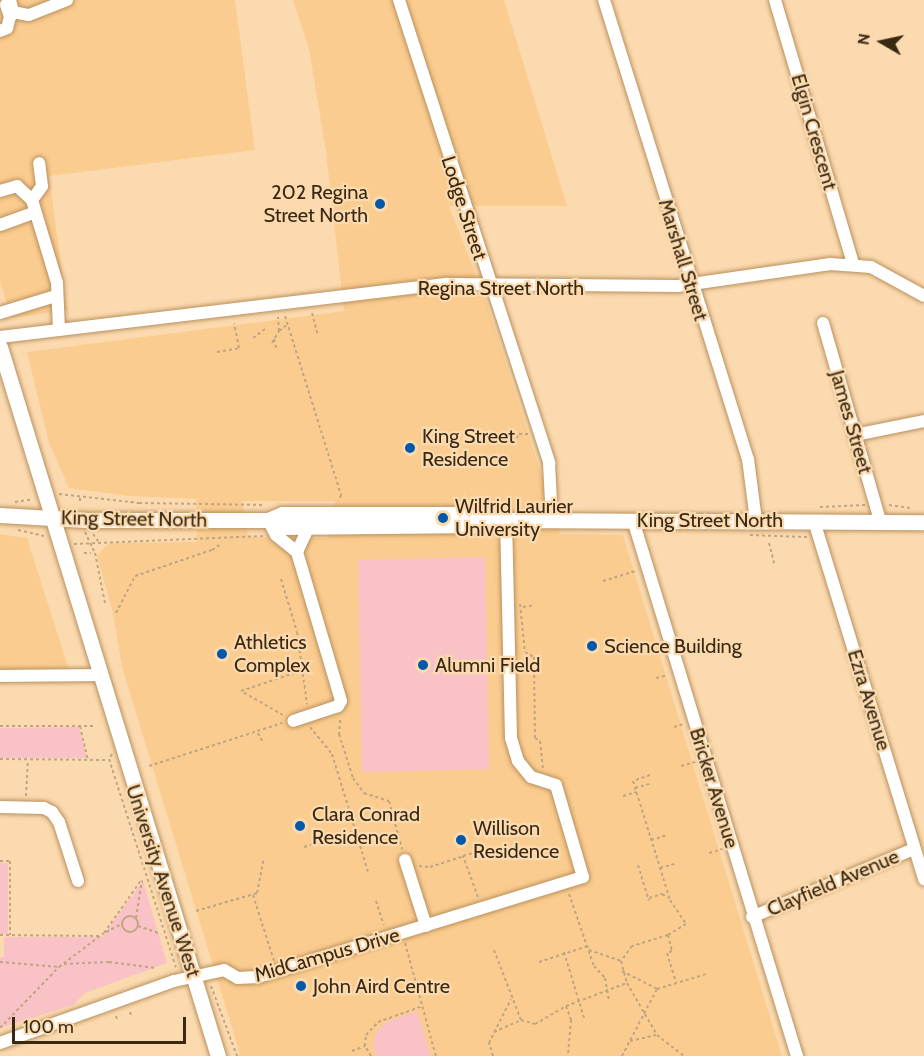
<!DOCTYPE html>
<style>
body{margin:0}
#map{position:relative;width:924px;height:1056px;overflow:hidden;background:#fcdaaf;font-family:Cabin,sans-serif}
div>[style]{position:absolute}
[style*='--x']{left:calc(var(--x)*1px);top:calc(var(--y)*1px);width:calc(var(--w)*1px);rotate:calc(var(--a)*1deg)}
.built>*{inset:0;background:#fbcc8f}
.green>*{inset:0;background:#f8c2c6}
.path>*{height:2px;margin-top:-1px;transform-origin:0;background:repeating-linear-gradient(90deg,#c1a580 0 3px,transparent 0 6px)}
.path>.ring{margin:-1px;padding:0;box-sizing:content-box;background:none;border:2px solid #c1a580;border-radius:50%}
.roads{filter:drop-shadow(0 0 2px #b9915d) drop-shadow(0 0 2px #b9915d)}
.minor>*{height:12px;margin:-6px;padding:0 6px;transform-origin:6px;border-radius:6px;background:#fff}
.major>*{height:15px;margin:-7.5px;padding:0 7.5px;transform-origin:7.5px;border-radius:7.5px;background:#fff}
.dots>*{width:16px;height:16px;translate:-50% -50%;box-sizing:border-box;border:3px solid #fcdaaf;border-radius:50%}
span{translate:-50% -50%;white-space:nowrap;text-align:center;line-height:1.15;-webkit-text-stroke:4.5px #fcdaaf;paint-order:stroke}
.street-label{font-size:20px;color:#392913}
.poi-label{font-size:20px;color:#392913}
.right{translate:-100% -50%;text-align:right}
.left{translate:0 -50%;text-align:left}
.north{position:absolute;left:852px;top:12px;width:60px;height:60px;-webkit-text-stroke:4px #fcdaaf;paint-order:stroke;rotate:279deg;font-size:16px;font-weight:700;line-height:24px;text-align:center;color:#392913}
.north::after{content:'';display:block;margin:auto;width:21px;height:27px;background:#392913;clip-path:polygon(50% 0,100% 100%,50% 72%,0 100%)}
.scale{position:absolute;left:12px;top:1017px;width:174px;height:27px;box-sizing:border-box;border:3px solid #392913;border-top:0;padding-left:8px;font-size:18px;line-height:21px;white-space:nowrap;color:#392913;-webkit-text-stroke:4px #fcdaaf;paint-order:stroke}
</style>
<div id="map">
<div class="built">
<i style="clip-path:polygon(0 0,235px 0,255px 150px,49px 176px,67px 310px,12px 318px,0 282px)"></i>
<i style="clip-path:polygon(evenodd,293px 0,504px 0,567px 206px,449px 206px,486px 301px,560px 534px,623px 535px,782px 1056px,237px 1056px,240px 1054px,122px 667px,113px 613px,97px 556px,109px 543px,197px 542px,196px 499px,128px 496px,69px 488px,49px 443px,27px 352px,344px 311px,326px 152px,309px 49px,293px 0,242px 501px,335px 501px,335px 502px,327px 538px,248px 537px,242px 501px)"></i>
<i style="clip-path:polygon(0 534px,27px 538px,69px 670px,0 670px)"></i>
</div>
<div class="green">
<i style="clip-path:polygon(485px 557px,489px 769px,362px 772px,358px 560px)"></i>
<i style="clip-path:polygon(79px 727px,87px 758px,0 758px,0 728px)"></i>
<i style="clip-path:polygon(0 863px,8px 863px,8px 934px,0 934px)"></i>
<i style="clip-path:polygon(143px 881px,167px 963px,85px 993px,73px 1005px,0 1028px,0 957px,4px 957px,4px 937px,102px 937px)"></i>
<i style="clip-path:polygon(417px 1011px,431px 1056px,377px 1056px,373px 1047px,376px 1032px,388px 1021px)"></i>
</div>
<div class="path">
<i style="--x:312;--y:313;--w:24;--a:75"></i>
<i style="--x:285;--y:316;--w:188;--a:72.6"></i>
<i style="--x:341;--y:495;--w:6;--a:108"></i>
<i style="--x:279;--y:331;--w:11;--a:-38"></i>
<i style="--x:253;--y:338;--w:15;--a:-37"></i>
<i style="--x:274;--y:339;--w:9;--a:77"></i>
<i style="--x:272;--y:343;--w:14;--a:-60"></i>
<i style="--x:279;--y:331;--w:14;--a:-94"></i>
<i style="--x:217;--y:352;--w:22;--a:-10"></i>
<i style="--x:239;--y:348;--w:25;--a:-101"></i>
<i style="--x:513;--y:434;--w:15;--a:0"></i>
<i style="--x:515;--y:444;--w:10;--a:-73"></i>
<i style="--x:59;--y:494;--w:81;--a:6.4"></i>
<i style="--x:139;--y:503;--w:126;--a:0.9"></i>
<i style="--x:80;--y:498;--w:6;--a:90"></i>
<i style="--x:15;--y:502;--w:18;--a:-9"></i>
<i style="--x:889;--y:505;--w:21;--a:8"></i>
<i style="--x:820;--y:507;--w:45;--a:-2.5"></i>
<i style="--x:18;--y:530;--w:28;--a:13"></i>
<i style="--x:85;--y:532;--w:23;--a:65"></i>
<i style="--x:95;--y:553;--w:51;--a:78.7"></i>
<i style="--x:93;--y:534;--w:9;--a:54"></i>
<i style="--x:750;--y:535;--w:57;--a:2"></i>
<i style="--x:769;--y:543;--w:21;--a:76"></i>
<i style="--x:74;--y:544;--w:191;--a:-2.4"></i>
<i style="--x:84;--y:553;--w:7;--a:0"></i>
<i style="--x:281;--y:579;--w:55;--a:73.2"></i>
<i style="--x:297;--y:632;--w:73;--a:82.1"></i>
<i style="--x:603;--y:581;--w:34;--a:-17"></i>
<i style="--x:520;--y:604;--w:48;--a:84.1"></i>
<i style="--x:525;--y:652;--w:10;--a:29"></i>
<i style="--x:534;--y:657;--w:81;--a:89.3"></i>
<i style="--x:535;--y:738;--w:6;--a:31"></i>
<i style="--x:540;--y:741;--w:29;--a:84"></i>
<i style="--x:523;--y:607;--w:12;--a:-9"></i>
<i style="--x:116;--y:613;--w:42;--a:-62.8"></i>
<i style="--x:135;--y:576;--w:81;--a:-18.7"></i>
<i style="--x:212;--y:550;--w:11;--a:-34"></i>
<i style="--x:656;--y:678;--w:12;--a:-14"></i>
<i style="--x:283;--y:715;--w:48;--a:-150.3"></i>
<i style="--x:241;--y:691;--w:65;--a:-18.7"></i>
<i style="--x:340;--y:720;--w:14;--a:94"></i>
<i style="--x:339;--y:734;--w:46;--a:72.3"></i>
<i style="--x:353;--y:778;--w:19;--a:54"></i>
<i style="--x:364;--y:793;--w:26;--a:18"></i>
<i style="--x:389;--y:801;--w:50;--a:74.8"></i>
<i style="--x:0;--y:726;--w:94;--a:0"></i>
<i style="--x:80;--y:726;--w:35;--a:77"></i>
<i style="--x:310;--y:727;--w:35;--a:51"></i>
<i style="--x:332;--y:754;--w:123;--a:73"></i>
<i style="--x:674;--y:727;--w:9;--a:-18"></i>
<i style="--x:258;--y:733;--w:9;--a:63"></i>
<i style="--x:112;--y:754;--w:6;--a:121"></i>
<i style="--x:109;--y:759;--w:219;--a:72.2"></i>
<i style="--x:0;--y:759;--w:105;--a:0.5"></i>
<i style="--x:149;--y:766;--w:140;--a:-17.9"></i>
<i style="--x:681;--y:766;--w:15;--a:-16"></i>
<i style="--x:650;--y:775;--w:18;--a:161"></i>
<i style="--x:633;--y:781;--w:125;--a:72.7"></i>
<i style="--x:670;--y:900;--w:29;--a:56"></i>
<i style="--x:686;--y:924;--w:21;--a:149"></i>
<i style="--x:668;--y:935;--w:38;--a:163"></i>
<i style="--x:632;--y:946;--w:19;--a:126"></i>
<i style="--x:621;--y:961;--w:23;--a:75"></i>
<i style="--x:627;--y:983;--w:60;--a:60"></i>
<i style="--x:657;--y:1035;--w:34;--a:38"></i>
<i style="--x:635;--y:788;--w:15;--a:-16"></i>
<i style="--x:26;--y:796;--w:36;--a:-87"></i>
<i style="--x:623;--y:796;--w:14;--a:-17"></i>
<i style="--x:651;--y:840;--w:17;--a:-17"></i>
<i style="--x:304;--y:847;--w:53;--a:-17.4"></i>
<i style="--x:709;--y:853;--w:14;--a:-17"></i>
<i style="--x:0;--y:861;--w:10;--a:0"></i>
<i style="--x:10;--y:861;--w:74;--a:90"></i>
<i style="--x:638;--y:865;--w:37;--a:73"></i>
<i style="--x:419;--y:866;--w:11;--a:5"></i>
<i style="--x:430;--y:867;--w:35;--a:-18"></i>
<i style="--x:660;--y:868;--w:15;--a:-16"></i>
<i style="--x:569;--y:894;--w:76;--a:70.9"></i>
<i style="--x:594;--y:966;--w:16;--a:47"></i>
<i style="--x:605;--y:978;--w:23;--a:80"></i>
<i style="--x:253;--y:895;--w:69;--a:72.3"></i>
<i style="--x:478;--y:897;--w:44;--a:-110.1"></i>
<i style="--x:463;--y:856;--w:21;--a:-17"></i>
<i style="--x:649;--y:898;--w:14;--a:-17"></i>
<i style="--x:662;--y:894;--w:7;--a:34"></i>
<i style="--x:376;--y:901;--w:25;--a:72"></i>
<i style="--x:196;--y:911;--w:64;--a:-16.4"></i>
<i style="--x:257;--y:893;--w:33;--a:-79"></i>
<i class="ring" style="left:122px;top:916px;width:14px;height:14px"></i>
<i style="--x:136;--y:918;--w:38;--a:-81"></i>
<i style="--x:138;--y:926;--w:24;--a:19"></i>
<i style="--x:106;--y:932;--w:18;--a:-27"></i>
<i style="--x:0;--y:935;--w:99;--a:0.6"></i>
<i style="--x:668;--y:935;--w:16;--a:76"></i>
<i style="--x:672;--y:951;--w:5;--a:158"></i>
<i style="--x:667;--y:953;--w:31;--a:73"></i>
<i style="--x:405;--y:943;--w:117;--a:74.7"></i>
<i style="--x:494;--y:950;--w:75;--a:68.9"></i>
<i style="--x:521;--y:1020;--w:15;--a:16"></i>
<i style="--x:535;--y:1024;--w:36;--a:-30"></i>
<i style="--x:566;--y:1006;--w:65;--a:-20.7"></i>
<i style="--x:589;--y:950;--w:34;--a:19"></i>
<i style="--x:564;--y:952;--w:69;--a:73.1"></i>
<i style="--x:0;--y:962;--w:59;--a:4.8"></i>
<i style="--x:539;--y:962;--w:52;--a:-18.1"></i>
<i style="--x:64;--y:964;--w:45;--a:-2.5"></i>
<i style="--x:109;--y:962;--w:47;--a:7.3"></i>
<i style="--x:622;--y:971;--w:39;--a:27"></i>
<i style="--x:211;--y:986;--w:75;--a:69.6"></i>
<i style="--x:566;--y:1006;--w:15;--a:70"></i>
<i style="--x:571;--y:1020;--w:36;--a:95"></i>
<i style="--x:130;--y:1012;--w:3;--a:72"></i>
<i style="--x:116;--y:1016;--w:3;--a:72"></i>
<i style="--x:0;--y:1028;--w:85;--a:-46"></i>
<i style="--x:59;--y:967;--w:56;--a:-37.1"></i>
<i style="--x:104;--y:933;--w:66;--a:-54.9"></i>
<i style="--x:494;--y:1032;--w:30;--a:-24"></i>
<i style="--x:630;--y:1041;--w:27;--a:-13"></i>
<i style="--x:352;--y:1051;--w:14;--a:-21"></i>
<i style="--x:371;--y:1056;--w:12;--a:-121"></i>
<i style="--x:365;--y:1046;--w:11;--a:-85"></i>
<i style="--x:366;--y:1035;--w:18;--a:-47"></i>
<i style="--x:378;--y:1022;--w:48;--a:-19.6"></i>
<i style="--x:493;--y:1056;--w:14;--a:-107"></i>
<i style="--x:489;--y:1043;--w:49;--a:-63.4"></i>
<i style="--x:622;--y:1056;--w:76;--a:-62.4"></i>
<i style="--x:657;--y:989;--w:51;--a:-17"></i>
</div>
<div class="roads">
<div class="minor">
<i style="--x:10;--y:0;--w:12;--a:76"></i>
<i style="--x:13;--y:12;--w:16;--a:11"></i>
<i style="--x:29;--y:15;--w:41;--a:-21.5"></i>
<i style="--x:399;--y:0;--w:487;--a:72"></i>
<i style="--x:549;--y:463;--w:57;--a:87"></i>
<i style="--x:604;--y:0;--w:481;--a:72.6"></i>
<i style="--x:748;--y:459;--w:63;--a:82.6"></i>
<i style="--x:775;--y:0;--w:275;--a:73.5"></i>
<i style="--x:0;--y:31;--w:8;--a:-23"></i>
<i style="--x:7;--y:28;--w:11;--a:-75"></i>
<i style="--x:10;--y:17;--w:13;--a:-108"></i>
<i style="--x:0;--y:191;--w:18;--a:-16"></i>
<i style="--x:17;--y:186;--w:21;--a:43"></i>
<i style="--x:32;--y:200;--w:87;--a:73.2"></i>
<i style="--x:57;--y:283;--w:47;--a:87.6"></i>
<i style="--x:32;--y:200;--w:17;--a:-54"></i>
<i style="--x:42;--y:186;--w:23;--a:-97"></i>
<i style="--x:0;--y:225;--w:37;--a:-20"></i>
<i style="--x:0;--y:313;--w:59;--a:-16.9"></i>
<i style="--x:823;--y:323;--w:206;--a:73.9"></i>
<i style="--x:0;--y:337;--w:449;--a:-6.8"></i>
<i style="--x:446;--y:284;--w:232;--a:0.5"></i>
<i style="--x:678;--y:286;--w:154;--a:-8.2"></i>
<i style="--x:830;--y:264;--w:41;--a:4.2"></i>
<i style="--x:871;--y:267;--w:60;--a:28.7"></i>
<i style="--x:855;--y:435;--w:70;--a:-11.5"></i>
<i style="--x:268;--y:520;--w:17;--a:62"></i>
<i style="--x:276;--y:535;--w:27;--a:39"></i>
<i style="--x:297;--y:552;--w:155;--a:73.5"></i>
<i style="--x:341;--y:701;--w:6;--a:121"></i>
<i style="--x:338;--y:706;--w:47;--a:161.6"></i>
<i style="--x:633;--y:520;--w:561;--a:72.99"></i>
<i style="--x:814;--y:521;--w:375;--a:72.9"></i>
<i style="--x:297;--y:552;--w:29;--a:-65"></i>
<i style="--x:0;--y:676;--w:99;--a:-0.6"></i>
<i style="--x:0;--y:807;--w:44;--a:1.3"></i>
<i style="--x:44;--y:808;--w:9;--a:27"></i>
<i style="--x:52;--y:812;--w:12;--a:55"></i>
<i style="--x:59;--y:822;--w:62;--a:72.1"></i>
<i style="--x:405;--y:860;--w:69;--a:72.3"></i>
<i style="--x:752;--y:917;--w:176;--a:-22.8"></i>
<i style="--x:0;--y:1043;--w:185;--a:-19.6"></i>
<i style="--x:174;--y:981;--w:51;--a:-12.4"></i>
<i style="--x:224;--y:970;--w:16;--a:30"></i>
<i style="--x:238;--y:978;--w:20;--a:-3"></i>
<i style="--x:258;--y:977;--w:340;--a:-17.1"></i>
<i style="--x:583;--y:877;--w:96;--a:-106.4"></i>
<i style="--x:556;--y:785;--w:26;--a:-162"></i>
<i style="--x:531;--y:777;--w:21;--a:-129"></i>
<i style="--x:518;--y:761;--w:24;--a:-107"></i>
<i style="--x:511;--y:738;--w:218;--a:-91.3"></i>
</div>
<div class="major">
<i style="--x:0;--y:347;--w:742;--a:72.91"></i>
<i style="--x:0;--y:515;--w:87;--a:3.3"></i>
<i style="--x:87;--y:520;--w:181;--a:0"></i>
<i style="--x:268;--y:520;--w:15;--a:-23"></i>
<i style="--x:282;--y:514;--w:201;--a:0"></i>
<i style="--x:483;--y:514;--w:13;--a:27"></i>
<i style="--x:268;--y:520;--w:15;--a:28"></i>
<i style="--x:281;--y:527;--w:201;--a:-0.6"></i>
<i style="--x:482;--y:525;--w:25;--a:-12"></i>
<i style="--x:506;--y:520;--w:418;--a:0.3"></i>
</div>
</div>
<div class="dots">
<i style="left:380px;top:204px;background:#0359a7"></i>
<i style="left:410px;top:448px;background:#0359a7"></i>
<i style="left:443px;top:518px;background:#0359a7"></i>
<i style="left:592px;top:646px;background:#0359a7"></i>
<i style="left:222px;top:654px;background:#0359a7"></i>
<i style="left:423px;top:665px;background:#0359a7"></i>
<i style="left:300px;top:826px;background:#0359a7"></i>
<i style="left:461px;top:840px;background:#0359a7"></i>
<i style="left:301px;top:986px;background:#0359a7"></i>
</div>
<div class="street-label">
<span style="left:814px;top:132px;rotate:74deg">Elgin Crescent</span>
<span style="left:464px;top:208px;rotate:72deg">Lodge Street</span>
<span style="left:683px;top:260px;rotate:73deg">Marshall Street</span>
<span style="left:501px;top:288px">Regina Street North</span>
<span style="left:851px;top:422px;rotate:74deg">James Street</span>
<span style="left:134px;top:519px;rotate:1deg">King Street North</span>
<span style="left:710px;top:520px">King Street North</span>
<span style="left:869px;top:700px;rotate:73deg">Ezra Avenue</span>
<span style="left:714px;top:788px;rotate:73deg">Bricker Avenue</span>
<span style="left:163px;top:881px;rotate:72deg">University Avenue West</span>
<span style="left:833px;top:883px;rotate:-23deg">Clayfield Avenue</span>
<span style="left:327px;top:955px;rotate:-16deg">MidCampus Drive</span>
</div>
<div class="poi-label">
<span class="right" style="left:368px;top:204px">202 Regina<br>Street North</span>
<span class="left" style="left:422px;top:448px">King Street<br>Residence</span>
<span class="left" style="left:455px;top:518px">Wilfrid Laurier<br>University</span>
<span class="left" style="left:234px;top:654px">Athletics<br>Complex</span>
<span class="left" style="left:604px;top:646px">Science Building</span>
<span class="left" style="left:435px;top:665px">Alumni Field</span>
<span class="left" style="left:312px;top:826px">Clara Conrad<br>Residence</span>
<span class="left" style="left:473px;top:840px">Willison<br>Residence</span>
<span class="left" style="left:313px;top:986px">John Aird Centre</span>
</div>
<div class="north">N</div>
<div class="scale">100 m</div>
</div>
